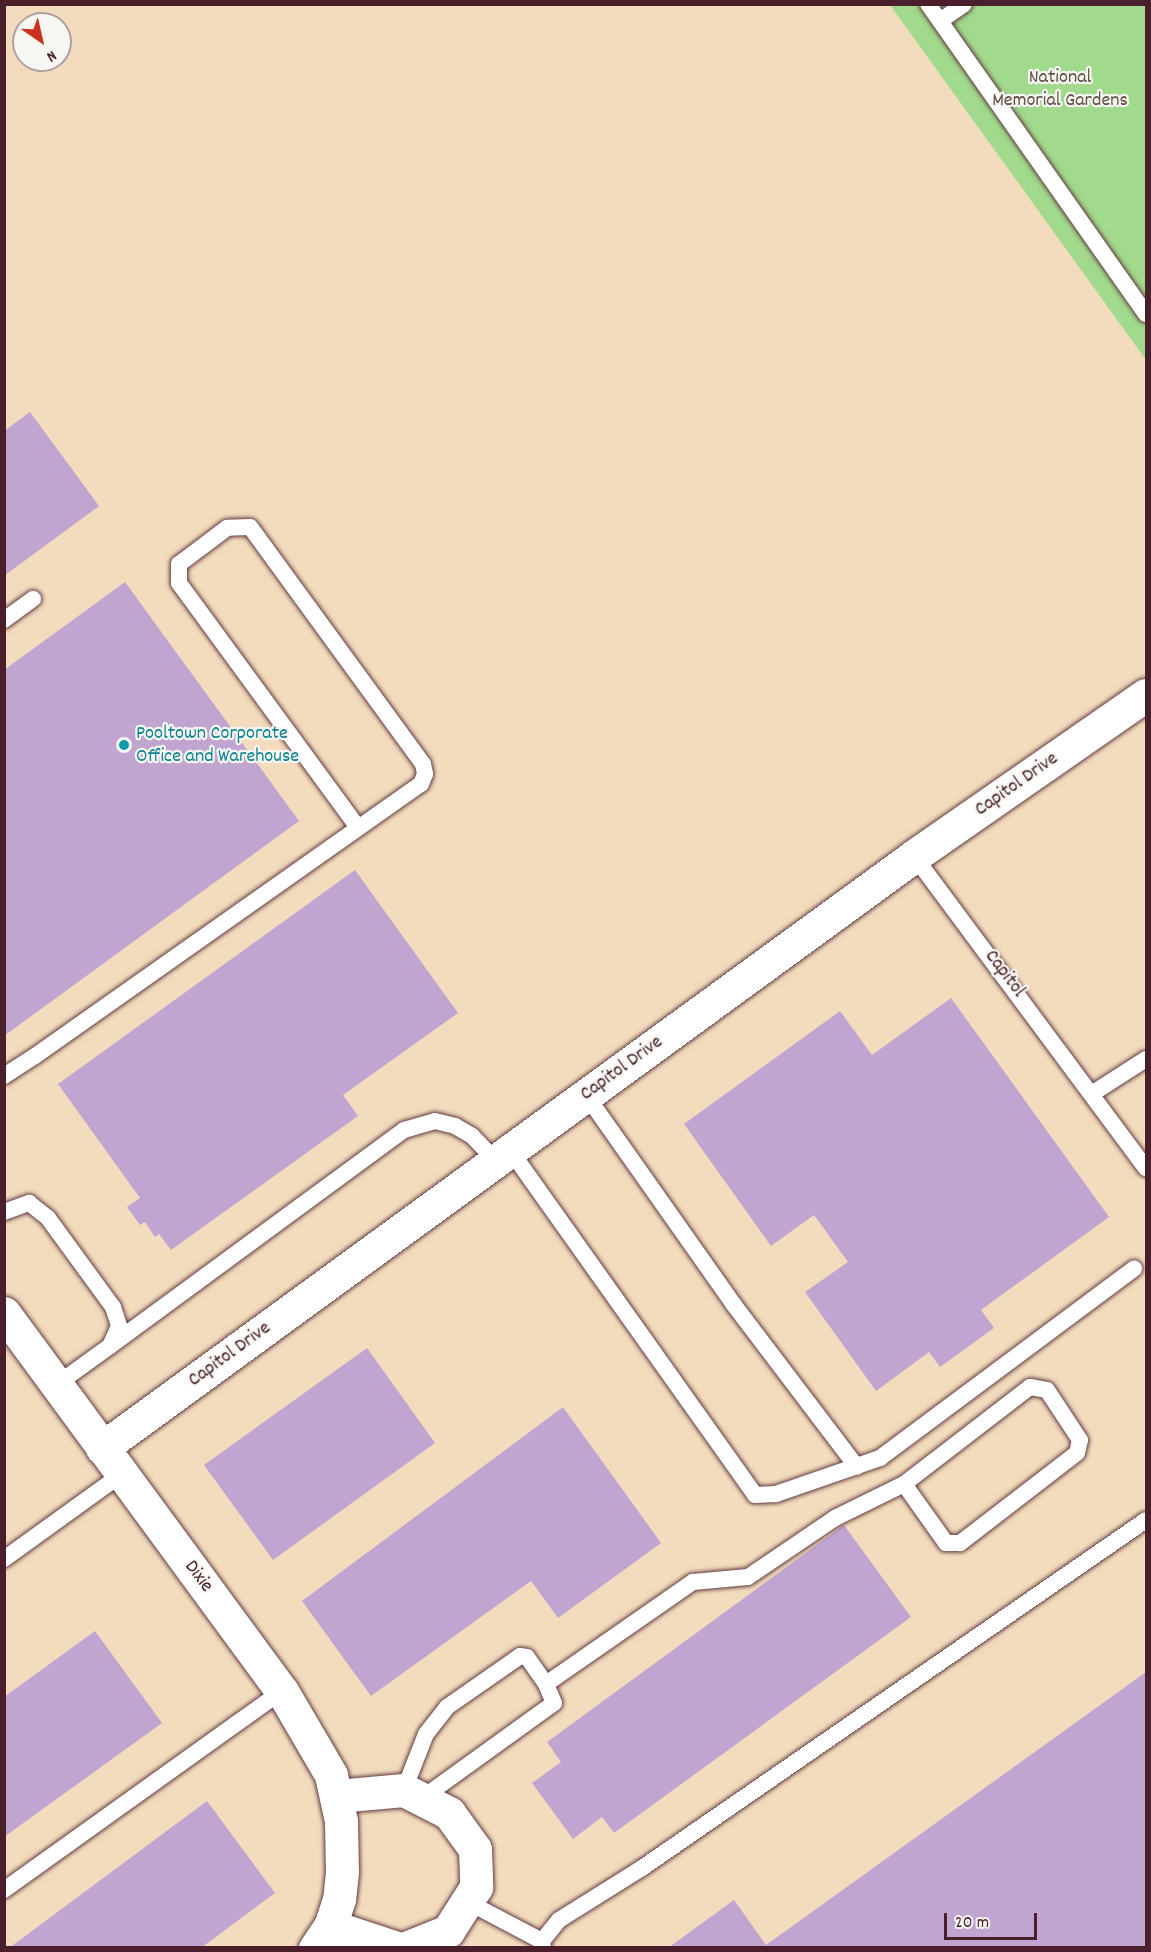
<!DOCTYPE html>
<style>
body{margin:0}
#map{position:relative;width:1151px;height:1952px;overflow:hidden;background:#f3dcbd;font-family:Dekko,sans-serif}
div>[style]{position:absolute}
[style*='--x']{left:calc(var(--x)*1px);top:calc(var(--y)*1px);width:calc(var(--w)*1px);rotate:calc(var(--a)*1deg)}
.green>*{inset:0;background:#a1da8c}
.building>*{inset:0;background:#c0a5d1}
.roads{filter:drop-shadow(0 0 2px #633b41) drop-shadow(0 0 2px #633b41)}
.service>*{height:16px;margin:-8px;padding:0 8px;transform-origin:8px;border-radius:8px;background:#fff}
.minor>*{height:33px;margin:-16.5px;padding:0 16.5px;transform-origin:16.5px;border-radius:16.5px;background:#fff}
.dots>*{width:16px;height:16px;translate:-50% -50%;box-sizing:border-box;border:3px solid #f6f6f2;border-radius:50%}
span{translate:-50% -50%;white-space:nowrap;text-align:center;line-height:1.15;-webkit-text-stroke:4.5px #f6f6f2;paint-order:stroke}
.park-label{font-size:20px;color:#604e43}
.culture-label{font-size:20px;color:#0d838f}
.left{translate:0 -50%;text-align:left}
.street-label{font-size:20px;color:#4a1f2b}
.frame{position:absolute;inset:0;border:6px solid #4a1f2b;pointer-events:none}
.north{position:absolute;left:12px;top:12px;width:60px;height:60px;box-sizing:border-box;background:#f6f6f2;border:2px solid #b1a0a2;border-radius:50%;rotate:146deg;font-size:16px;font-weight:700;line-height:24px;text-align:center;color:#4a1f2b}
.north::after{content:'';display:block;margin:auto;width:21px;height:27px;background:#c8321e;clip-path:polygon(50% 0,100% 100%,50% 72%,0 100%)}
.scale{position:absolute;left:944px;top:1913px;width:93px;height:27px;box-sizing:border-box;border:3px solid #4a1f2b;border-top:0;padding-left:8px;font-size:18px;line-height:21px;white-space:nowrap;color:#4a1f2b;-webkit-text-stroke:4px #f6f6f2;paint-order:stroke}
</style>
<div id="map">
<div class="green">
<i style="clip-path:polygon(890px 5px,1146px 5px,1146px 360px)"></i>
</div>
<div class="building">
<i style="clip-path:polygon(30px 412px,99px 506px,4px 576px,4px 431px)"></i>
<i style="clip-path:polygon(125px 582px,299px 821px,4px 1036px,4px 670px)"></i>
<i style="clip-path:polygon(355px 870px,458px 1013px,343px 1095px,358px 1116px,171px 1250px,159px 1234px,155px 1237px,145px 1222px,140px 1225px,127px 1207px,140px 1198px,58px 1084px)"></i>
<i style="clip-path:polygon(951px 998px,1109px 1217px,981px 1310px,994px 1328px,940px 1367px,929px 1352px,876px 1391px,805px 1292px,848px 1262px,814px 1215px,771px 1246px,684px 1124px,840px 1011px,872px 1055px)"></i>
<i style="clip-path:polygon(367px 1348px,435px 1443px,273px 1560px,204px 1465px)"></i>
<i style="clip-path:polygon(563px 1407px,661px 1543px,558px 1618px,531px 1581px,371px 1696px,302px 1601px)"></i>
<i style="clip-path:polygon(844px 1525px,911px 1617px,614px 1833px,602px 1817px,573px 1839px,532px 1783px,561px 1762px,547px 1742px)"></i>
<i style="clip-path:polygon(95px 1631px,162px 1723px,4px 1837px,4px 1697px)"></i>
<i style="clip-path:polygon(1146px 1672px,1146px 1948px,668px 1948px,734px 1900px,766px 1945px)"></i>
<i style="clip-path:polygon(207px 1801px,275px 1893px,201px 1948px,9px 1948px)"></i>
</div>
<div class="roads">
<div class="service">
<i style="--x:928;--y:4;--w:379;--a:54.9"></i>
<i style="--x:940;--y:21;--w:29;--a:-35"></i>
<i style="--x:4;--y:620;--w:36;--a:-36"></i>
<i style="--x:914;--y:856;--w:389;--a:53.4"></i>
<i style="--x:4;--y:1076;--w:37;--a:-33"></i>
<i style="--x:35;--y:1056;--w:472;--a:-35.2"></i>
<i style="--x:421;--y:784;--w:11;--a:-68"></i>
<i style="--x:425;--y:774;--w:10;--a:-101"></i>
<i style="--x:423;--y:764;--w:293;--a:-126.1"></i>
<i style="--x:250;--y:527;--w:23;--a:178"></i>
<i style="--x:227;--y:528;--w:60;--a:143.1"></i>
<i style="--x:179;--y:564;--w:19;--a:90"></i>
<i style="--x:179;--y:583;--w:303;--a:53.8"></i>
<i style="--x:1093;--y:1093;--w:63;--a:-32.7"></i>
<i style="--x:586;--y:1095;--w:257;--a:54.8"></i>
<i style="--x:734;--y:1305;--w:203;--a:52.8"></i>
<i style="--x:510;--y:1150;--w:423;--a:54.6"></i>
<i style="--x:755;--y:1495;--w:21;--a:-3"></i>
<i style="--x:776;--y:1494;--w:110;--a:-19.1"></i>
<i style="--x:880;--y:1458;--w:317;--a:-36.7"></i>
<i style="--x:4;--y:1212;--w:27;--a:-20"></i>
<i style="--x:29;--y:1203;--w:24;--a:38"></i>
<i style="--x:48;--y:1218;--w:110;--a:53.9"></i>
<i style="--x:113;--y:1307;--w:20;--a:72"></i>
<i style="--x:119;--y:1326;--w:22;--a:114"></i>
<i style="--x:110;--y:1346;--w:67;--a:144.2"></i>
<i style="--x:110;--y:1346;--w:365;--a:-36.3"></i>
<i style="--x:404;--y:1130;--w:32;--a:-16"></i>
<i style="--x:435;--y:1121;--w:21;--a:14"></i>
<i style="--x:455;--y:1126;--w:20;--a:30"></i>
<i style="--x:472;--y:1136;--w:35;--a:46"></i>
<i style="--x:4;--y:1559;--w:145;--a:-35.8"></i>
<i style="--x:404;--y:1790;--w:60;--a:-68.6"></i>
<i style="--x:426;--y:1734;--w:34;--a:-52"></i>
<i style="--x:447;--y:1707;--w:89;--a:-34.9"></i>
<i style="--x:520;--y:1656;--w:7;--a:8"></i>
<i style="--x:527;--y:1657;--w:33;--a:55"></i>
<i style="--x:546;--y:1684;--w:179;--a:-34.8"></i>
<i style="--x:693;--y:1582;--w:55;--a:-5.2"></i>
<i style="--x:748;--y:1577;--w:105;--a:-34.1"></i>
<i style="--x:835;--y:1518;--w:77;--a:-26.2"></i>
<i style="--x:904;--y:1484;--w:159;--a:-37.6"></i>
<i style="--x:1030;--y:1387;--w:17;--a:10"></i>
<i style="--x:1047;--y:1390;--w:60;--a:56.6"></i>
<i style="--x:1080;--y:1440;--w:13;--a:103"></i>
<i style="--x:1077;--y:1453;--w:148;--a:142.4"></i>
<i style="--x:960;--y:1543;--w:14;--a:180"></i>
<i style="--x:946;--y:1543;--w:72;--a:-125.4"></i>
<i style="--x:421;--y:1799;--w:164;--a:-35.8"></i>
<i style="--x:554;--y:1703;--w:21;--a:-113"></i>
<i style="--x:4;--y:1890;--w:342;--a:-35.6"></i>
<i style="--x:466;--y:1901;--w:86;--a:27.8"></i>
<i style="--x:542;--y:1941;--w:7;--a:82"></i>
<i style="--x:542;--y:1941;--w:27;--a:-51"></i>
<i style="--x:559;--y:1920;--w:98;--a:-32.1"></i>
<i style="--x:642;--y:1868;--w:612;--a:-34.62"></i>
</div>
<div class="minor">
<i style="--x:4;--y:1313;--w:469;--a:53.7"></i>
<i style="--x:282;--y:1691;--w:97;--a:59.7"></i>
<i style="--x:331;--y:1775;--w:47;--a:77.7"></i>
<i style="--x:341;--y:1821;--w:51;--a:88.9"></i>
<i style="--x:342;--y:1872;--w:27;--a:96"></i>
<i style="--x:339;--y:1899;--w:28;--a:108"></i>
<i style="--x:330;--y:1926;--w:27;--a:124"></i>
<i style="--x:102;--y:1448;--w:1005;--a:-36.09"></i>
<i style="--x:914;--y:856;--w:282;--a:-34.8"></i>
<i style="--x:337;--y:1796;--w:67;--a:-5.1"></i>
<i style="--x:404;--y:1790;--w:51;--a:27.1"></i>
<i style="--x:449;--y:1813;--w:44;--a:54.2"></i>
<i style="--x:475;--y:1849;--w:38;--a:88"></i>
<i style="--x:476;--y:1887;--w:52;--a:122.5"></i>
<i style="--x:448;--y:1931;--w:45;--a:158"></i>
<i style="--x:330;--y:1926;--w:71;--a:18.2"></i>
</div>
</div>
<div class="dots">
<i style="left:124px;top:745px;background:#0f9aa8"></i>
</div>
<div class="park-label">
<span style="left:1060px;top:90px">National<br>Memorial Gardens</span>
</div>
<div class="culture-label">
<span class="left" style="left:136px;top:746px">Pooltown Corporate<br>Office and Warehouse</span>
</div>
<div class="street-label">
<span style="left:1017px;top:785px;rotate:-35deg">Capitol Drive</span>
<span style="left:1004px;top:974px;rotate:53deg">Capitol</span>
<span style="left:622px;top:1069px;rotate:-36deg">Capitol Drive</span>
<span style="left:230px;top:1355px;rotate:-36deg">Capitol Drive</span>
<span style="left:198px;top:1577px;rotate:53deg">Dixie</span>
</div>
<div class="frame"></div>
<div class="north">N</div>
<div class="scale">20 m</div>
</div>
